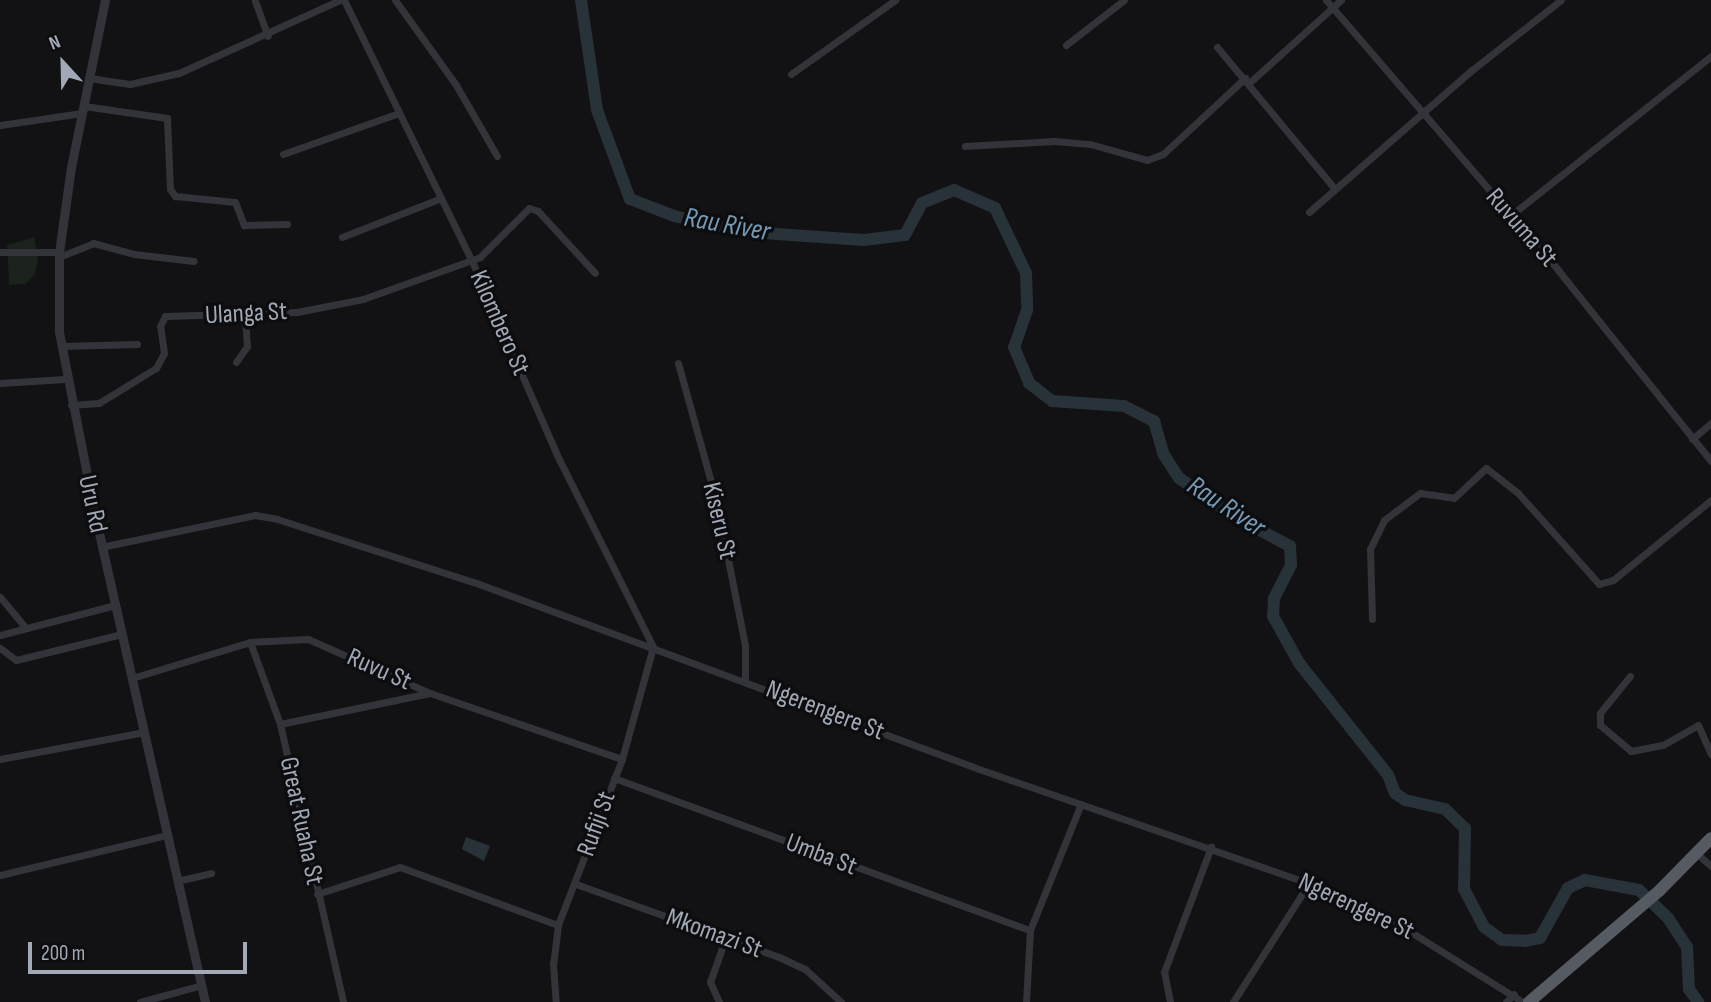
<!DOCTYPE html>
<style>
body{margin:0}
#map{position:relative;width:1711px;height:1002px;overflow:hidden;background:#121214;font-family:"Sofia Sans Condensed",sans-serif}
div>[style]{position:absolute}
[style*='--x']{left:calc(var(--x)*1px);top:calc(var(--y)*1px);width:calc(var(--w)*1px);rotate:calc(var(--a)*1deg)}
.green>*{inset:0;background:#1a221b}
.water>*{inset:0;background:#273239}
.river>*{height:12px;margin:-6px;padding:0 6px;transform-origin:6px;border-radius:6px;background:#273239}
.minor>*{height:7px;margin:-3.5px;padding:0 3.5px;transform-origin:3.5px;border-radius:3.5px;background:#33343a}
.tertiary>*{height:9px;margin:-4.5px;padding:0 4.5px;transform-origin:4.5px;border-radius:4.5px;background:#33343a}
.trunk>*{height:12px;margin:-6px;padding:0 6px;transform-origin:6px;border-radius:6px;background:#565a62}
span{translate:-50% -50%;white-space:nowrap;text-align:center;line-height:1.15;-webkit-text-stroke:7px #0d0d0f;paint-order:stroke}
.street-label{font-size:26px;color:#a2a9b6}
.water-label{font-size:28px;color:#759ab5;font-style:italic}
.north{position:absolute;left:28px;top:28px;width:70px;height:70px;-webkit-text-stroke:5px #0d0d0f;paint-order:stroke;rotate:338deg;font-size:19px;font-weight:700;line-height:28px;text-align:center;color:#a2a9b6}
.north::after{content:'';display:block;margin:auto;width:24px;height:32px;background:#a2a9b6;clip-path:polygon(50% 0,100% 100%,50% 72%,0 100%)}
.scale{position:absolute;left:28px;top:942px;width:219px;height:32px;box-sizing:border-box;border:4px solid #a2a9b6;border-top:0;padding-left:9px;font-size:21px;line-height:24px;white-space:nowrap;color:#a2a9b6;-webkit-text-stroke:5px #0d0d0f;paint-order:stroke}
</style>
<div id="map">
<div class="green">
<i style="clip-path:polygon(34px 237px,38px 258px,35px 275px,25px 284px,9px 285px,7px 245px)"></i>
</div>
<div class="water">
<i style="clip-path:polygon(466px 837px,490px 846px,484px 861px,462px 849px)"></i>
</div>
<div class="river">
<i style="--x:581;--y:0;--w:111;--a:81.7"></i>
<i style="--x:597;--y:110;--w:95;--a:69.7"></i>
<i style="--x:630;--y:199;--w:47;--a:21.1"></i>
<i style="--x:674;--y:216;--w:75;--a:12.4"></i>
<i style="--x:747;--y:232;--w:117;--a:3.9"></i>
<i style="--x:864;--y:240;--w:41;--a:-7"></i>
<i style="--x:905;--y:235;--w:36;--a:-62"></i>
<i style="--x:922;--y:203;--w:35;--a:-22"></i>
<i style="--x:954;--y:190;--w:45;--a:23.7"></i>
<i style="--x:995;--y:208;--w:72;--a:64.5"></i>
<i style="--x:1026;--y:273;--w:37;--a:88"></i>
<i style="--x:1027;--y:310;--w:39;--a:109"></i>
<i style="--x:1014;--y:347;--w:39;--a:67"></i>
<i style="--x:1029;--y:383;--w:29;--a:38"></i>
<i style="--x:1052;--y:401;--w:72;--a:4"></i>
<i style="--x:1124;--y:406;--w:34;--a:27"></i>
<i style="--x:1154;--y:421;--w:35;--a:74"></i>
<i style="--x:1164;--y:455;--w:27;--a:57"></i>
<i style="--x:1179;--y:478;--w:66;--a:35.1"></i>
<i style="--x:1233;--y:516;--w:64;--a:27.8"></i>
<i style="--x:1290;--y:546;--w:19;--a:87"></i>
<i style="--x:1291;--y:565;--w:38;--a:117"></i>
<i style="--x:1274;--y:599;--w:17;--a:93"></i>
<i style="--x:1273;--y:616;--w:54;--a:61"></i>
<i style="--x:1299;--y:663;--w:143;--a:51.5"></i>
<i style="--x:1388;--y:775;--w:19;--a:69"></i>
<i style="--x:1395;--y:793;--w:12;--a:35"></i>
<i style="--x:1405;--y:800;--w:41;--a:12.7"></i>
<i style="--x:1445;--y:809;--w:28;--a:44"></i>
<i style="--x:1465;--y:828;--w:61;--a:90.9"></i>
<i style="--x:1464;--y:889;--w:43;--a:62.2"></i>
<i style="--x:1484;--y:927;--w:22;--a:36"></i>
<i style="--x:1502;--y:940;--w:23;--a:2"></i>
<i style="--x:1525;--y:941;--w:15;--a:-11"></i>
<i style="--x:1540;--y:938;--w:57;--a:-60.8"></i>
<i style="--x:1568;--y:888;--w:19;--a:-25"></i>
<i style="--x:1585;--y:880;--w:55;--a:10.5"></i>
<i style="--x:1639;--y:890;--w:40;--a:44"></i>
<i style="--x:1668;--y:918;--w:35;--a:57"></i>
<i style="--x:1687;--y:947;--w:42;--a:87.3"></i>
<i style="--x:1689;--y:989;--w:16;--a:55"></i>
</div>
<div class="minor">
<i style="--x:344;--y:0;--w:288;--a:63.9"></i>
<i style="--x:471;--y:259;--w:219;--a:66.3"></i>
<i style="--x:559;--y:459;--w:210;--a:63.4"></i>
<i style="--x:653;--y:647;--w:116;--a:105.5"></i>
<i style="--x:622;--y:759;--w:178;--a:111.1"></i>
<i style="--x:558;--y:925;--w:38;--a:97"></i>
<i style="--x:553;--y:963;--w:39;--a:86"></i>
<i style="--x:395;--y:0;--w:105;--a:54.3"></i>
<i style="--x:456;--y:85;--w:82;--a:60"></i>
<i style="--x:1326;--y:0;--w:356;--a:49.3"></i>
<i style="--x:1558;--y:270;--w:245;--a:51.3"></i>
<i style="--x:255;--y:1;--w:37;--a:70"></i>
<i style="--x:1066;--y:45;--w:73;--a:-37.8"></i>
<i style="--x:1217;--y:47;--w:183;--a:50.3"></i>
<i style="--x:791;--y:74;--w:128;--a:-35.4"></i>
<i style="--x:89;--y:78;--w:41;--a:8.3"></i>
<i style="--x:130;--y:84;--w:50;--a:-12.7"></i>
<i style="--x:179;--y:73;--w:177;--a:-24.4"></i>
<i style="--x:1249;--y:83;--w:124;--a:-42.1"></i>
<i style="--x:84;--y:106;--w:84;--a:8.2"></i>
<i style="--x:167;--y:118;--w:71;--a:87.6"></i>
<i style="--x:170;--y:189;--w:9;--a:54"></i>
<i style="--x:175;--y:196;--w:60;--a:5.7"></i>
<i style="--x:235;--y:202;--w:25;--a:69"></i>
<i style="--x:244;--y:225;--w:43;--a:-1.3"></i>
<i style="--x:0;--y:125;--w:83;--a:-8.3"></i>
<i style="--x:965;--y:146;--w:89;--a:-3.2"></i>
<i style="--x:1054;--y:141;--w:36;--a:5"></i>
<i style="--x:1090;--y:144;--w:59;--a:15.7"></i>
<i style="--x:1147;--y:160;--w:17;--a:-21"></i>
<i style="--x:1163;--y:154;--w:112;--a:-42.8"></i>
<i style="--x:283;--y:154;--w:123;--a:-19.5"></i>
<i style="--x:1309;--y:212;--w:216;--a:-41.1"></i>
<i style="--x:1472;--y:70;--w:113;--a:-38.2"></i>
<i style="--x:1510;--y:216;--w:257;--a:-38.5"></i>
<i style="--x:342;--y:237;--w:106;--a:-21.5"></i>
<i style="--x:0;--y:252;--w:59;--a:0"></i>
<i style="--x:59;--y:257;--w:37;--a:-22"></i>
<i style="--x:93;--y:243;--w:42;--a:15"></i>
<i style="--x:134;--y:254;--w:60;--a:6.7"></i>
<i style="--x:61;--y:346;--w:76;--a:-1.5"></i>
<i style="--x:236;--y:362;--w:19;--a:-55"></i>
<i style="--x:247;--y:346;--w:31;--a:-94"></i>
<i style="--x:678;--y:363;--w:146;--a:74.5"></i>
<i style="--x:717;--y:504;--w:144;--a:78.8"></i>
<i style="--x:745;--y:645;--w:36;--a:90"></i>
<i style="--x:0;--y:383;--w:65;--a:-3.5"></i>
<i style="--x:71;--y:405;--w:28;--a:-4"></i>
<i style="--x:99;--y:403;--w:67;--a:-31.6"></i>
<i style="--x:156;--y:368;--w:17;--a:-62"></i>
<i style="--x:164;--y:353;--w:27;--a:-98"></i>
<i style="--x:160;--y:326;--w:11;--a:-63"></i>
<i style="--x:165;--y:316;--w:132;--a:-1.7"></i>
<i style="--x:297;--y:312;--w:67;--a:-11.1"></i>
<i style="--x:363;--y:299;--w:124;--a:-19.7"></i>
<i style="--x:480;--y:257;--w:69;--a:-45"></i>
<i style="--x:529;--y:208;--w:9;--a:18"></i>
<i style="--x:538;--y:211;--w:84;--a:47.4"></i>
<i style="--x:1692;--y:439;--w:25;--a:-40"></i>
<i style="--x:101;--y:547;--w:157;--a:-11.7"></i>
<i style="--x:255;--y:515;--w:22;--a:10"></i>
<i style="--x:277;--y:519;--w:212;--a:17.8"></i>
<i style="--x:479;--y:584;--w:533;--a:20.3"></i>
<i style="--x:979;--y:769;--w:349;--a:19.1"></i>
<i style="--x:1309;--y:883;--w:98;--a:24.7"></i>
<i style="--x:1398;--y:924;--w:147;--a:32"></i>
<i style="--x:0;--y:597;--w:39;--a:50"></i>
<i style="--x:1372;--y:619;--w:70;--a:-91.6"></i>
<i style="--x:1370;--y:549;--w:32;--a:-64"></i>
<i style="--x:1384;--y:520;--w:45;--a:-36.9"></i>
<i style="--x:1420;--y:493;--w:34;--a:8"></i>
<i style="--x:1454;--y:498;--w:44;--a:-43.2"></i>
<i style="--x:1486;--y:468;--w:41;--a:38"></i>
<i style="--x:1518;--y:493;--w:122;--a:48.3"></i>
<i style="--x:1599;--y:584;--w:15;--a:-16"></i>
<i style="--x:1613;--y:580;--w:127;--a:-39.2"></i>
<i style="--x:0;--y:635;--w:119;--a:-14.6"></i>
<i style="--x:250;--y:642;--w:87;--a:69.9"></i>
<i style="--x:280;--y:724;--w:285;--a:77.2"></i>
<i style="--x:0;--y:648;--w:20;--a:37"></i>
<i style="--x:16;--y:660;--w:109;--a:-13.8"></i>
<i style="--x:1630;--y:676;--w:48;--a:129"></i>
<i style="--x:1600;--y:713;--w:12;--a:90"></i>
<i style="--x:1600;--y:725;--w:40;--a:40"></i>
<i style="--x:1631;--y:751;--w:33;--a:-11"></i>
<i style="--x:1663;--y:745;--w:40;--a:-29.7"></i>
<i style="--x:1698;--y:725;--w:32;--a:66"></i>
<i style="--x:132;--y:678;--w:123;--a:-17"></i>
<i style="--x:250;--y:642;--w:58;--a:-3"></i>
<i style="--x:308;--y:639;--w:133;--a:23.9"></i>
<i style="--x:430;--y:693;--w:203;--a:19"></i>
<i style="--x:280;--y:724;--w:153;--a:-11.7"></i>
<i style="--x:0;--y:759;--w:147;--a:-10.6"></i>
<i style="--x:614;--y:778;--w:443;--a:20.1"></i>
<i style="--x:1696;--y:853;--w:20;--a:41"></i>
<i style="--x:0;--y:875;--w:171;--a:-13.5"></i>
<i style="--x:177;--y:881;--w:35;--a:-13"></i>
<i style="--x:576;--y:884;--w:216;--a:19.8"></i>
<i style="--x:779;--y:957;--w:29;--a:25"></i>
<i style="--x:805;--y:969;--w:49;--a:42.5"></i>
<i style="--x:317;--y:894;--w:87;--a:-18"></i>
<i style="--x:400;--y:867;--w:168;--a:20.2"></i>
<i style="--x:140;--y:1002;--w:64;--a:-15.3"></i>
<i style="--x:719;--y:1002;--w:22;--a:-114"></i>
<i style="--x:710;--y:982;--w:48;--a:-70.4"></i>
<i style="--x:1026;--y:1002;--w:72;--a:-86.8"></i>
<i style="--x:1030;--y:930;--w:136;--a:-68"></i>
<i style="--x:1170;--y:1002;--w:31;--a:-101"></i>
<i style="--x:1164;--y:972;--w:134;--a:-69.4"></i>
<i style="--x:1233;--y:1002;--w:141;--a:-57.4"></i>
<i style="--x:1506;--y:1002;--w:11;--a:-45"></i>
</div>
<div class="tertiary">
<i style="--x:105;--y:0;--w:170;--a:101.5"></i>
<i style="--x:71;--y:167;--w:86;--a:98"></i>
<i style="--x:59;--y:252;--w:80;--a:90"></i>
<i style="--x:59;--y:332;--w:182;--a:78.9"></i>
<i style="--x:94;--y:511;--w:503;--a:77.26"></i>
</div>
<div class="trunk">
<i style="--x:1529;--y:1002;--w:171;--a:-40.5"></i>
<i style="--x:1659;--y:891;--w:74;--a:-45.5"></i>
</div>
<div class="street-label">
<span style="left:1521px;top:228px;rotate:49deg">Ruvuma St</span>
<span style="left:246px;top:314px;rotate:-3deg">Ulanga St</span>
<span style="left:499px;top:323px;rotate:66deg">Kilombero St</span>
<span style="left:92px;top:504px;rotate:78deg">Uru Rd</span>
<span style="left:719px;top:521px;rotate:77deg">Kiseru St</span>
<span style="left:379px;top:670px;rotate:24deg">Ruvu St</span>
<span style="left:825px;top:711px;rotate:21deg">Ngerengere St</span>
<span style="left:301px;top:821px;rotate:78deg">Great Ruaha St</span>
<span style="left:597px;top:824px;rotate:-70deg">Rufiji St</span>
<span style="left:821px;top:855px;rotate:21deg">Umba St</span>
<span style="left:1356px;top:907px;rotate:25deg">Ngerengere St</span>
<span style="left:714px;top:934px;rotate:20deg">Mkomazi St</span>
</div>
<div class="water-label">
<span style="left:727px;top:225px;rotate:10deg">Rau River</span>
<span style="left:1226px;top:507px;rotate:33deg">Rau River</span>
</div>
<div class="north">N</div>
<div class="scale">200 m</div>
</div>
